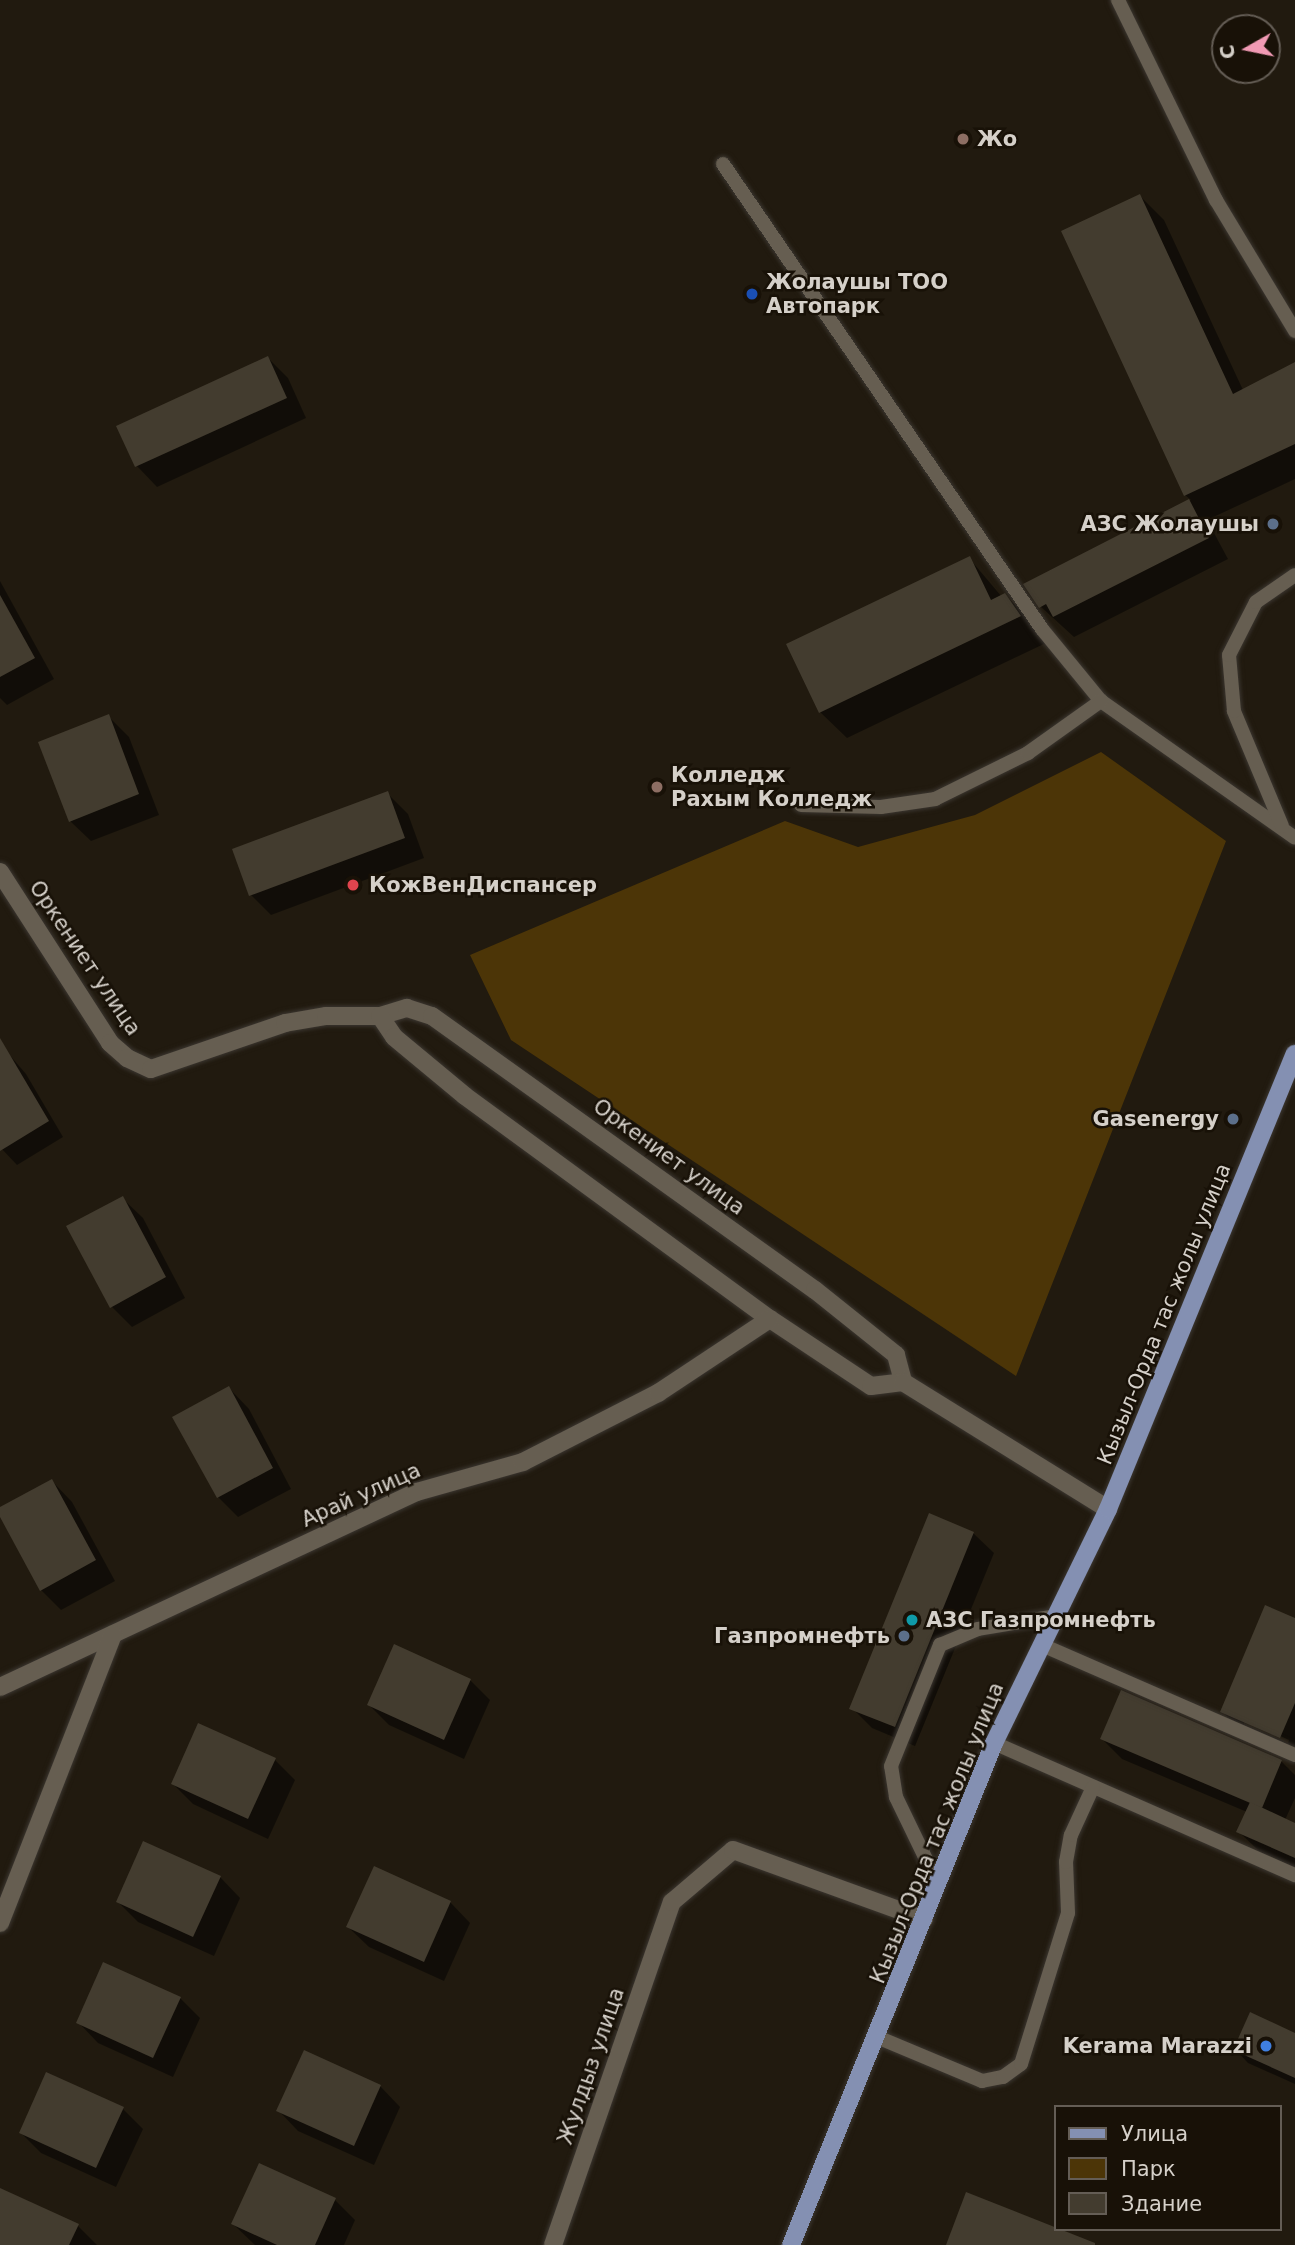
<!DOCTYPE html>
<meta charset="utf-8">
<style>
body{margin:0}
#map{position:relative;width:1295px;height:2245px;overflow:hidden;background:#211a0f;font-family:"DejaVu Sans",sans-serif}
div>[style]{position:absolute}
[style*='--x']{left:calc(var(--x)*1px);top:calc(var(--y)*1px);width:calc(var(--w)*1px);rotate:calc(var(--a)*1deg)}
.green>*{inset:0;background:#4c3507}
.shadow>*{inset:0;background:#0007}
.building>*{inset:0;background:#433c2f}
.roads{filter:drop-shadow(0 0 2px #3b3630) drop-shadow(0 0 2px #3b3630)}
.service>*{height:14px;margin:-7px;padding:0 7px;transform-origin:7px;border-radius:7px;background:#665e51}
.minor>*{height:18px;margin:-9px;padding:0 9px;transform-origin:9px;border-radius:9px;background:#665e51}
.primary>*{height:18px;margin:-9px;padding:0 9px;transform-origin:9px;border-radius:9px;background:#8490b2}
.dots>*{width:19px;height:19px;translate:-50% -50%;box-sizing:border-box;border:4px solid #181107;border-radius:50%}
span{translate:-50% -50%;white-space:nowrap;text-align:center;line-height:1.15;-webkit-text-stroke:5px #181107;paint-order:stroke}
.poi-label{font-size:21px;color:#d5d0c9;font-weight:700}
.left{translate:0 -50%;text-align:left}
.right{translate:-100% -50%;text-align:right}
.street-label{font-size:21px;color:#d5d0c9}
.legend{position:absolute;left:1054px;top:2105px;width:228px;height:126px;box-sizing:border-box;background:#181107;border:2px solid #645d55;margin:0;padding:9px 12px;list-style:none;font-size:21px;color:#d5d0c9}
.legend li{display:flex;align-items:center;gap:14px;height:35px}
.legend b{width:35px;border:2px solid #645d55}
.north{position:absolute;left:1211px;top:14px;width:70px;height:70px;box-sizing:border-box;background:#181107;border:2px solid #645d55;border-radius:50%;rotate:261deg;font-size:19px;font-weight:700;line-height:28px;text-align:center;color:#d5d0c9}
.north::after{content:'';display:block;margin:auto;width:24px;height:32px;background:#f19ab4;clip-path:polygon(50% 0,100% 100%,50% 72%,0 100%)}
</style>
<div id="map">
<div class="green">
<i style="clip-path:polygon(1101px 752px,1226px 841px,1016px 1376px,511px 1040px,470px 955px,785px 821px,858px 847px,975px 815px)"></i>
</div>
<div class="shadow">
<i style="clip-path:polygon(1140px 196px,1164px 220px,1243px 390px,1295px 364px,1295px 479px,1207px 520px,1228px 559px,1074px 637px,1040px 606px,1025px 585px,1191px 500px,1185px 495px)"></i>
<i style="clip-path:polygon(268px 358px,288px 378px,306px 418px,157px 487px,137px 466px,119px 427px)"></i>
<i style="clip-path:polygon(969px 558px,1002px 597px,1005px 595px,1032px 621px,1046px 643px,847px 738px,820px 712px)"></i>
<i style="clip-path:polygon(0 581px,54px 679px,7px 705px,0 698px)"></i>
<i style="clip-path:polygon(108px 716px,129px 737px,159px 815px,91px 841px,70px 821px)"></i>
<i style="clip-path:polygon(387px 793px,408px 814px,424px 858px,271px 915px,251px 895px)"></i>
<i style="clip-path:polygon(0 1044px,26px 1074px,63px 1137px,17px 1165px,0 1147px)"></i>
<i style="clip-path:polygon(122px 1198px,143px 1218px,185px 1298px,132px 1327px,111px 1306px)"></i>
<i style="clip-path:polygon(229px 1388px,249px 1409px,291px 1489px,238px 1517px,218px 1497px)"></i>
<i style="clip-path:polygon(52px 1481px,72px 1502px,115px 1581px,61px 1610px,41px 1590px,0 1513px,0 1509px)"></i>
<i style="clip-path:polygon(973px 1533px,994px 1553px,915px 1746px,872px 1728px,852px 1708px)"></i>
<i style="clip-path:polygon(evenodd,1295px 1620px,1295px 1755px,1242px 1732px,1222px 1711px,1295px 1620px,1244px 1720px,1289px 1740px,1288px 1743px,1244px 1724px,1244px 1720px)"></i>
<i style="clip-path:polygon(470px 1680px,490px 1700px,464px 1759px,389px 1725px,369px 1705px)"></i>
<i style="clip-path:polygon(1122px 1692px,1281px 1761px,1295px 1775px,1295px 1798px,1285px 1820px,1295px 1825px,1295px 1868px,1259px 1851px,1238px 1831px,1247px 1812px,1122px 1759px,1102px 1739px)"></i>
<i style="clip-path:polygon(275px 1760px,295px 1780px,268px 1839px,193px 1804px,173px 1784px)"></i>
<i style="clip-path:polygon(220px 1877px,240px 1898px,214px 1956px,138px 1922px,118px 1902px)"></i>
<i style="clip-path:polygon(450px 1902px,470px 1923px,444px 1981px,369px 1947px,348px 1927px)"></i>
<i style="clip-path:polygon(180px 1998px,200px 2018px,173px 2077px,98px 2043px,78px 2022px)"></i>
<i style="clip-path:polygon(1295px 2035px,1295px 2084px,1248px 2063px,1235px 2049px)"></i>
<i style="clip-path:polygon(380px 2086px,400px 2107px,374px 2165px,298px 2131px,278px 2110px)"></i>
<i style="clip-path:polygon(123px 2109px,143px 2129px,116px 2187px,41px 2153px,21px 2133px)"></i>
<i style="clip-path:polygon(0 2196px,78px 2226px,97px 2245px,0 2245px)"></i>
<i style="clip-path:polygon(335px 2200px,355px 2220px,344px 2245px,255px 2245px,233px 2224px)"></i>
</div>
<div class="building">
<i style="clip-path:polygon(1140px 194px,1233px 394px,1295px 362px,1295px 444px,1184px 496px,1061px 231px)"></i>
<i style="clip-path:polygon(268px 356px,287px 398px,135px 467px,116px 426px)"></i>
<i style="clip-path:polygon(1189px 499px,1209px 538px,1053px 617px,1046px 604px,1039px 608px,1023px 584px)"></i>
<i style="clip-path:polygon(970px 556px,991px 600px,1005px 593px,1021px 616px,819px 713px,786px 644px)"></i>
<i style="clip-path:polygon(0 595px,35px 658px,0 677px)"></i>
<i style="clip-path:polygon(109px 714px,139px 794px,69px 822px,38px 742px)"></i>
<i style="clip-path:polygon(388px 791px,405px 838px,249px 896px,232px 849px)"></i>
<i style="clip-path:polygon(0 1038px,49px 1121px,0 1151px)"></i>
<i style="clip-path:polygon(123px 1196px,166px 1277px,110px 1308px,66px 1226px)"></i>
<i style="clip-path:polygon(229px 1386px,273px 1468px,217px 1498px,172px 1417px)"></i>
<i style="clip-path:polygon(52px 1479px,96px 1560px,40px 1591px,0 1517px,0 1507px)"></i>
<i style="clip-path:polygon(929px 1513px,974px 1532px,895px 1727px,849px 1709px)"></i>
<i style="clip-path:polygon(1265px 1605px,1295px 1618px,1295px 1703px,1280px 1738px,1220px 1712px)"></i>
<i style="clip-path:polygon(394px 1644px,471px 1679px,444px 1740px,367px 1705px)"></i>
<i style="clip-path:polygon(1121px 1690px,1282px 1760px,1262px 1808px,1100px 1739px)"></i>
<i style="clip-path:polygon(198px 1723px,276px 1758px,248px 1819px,171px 1784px)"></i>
<i style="clip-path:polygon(1250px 1802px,1295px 1823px,1295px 1858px,1236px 1832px)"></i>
<i style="clip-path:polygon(143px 1841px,221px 1876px,193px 1937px,116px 1902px)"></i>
<i style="clip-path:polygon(374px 1866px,451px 1901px,424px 1962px,346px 1927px)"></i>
<i style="clip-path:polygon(103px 1962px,181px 1997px,153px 2058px,76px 2023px)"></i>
<i style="clip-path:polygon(1250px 2012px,1295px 2033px,1295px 2078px,1233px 2050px)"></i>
<i style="clip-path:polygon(304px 2050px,381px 2085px,354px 2146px,276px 2111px)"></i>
<i style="clip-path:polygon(46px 2072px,124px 2107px,96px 2168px,19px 2133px)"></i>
<i style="clip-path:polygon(259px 2163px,336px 2198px,315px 2245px,277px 2245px,231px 2224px)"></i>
<i style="clip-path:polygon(0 2188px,79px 2224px,69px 2245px,0 2245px)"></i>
<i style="clip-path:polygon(966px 2192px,1095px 2243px,1095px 2245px,946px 2245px)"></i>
</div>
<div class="roads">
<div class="service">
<i style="--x:1118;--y:0;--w:223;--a:63.9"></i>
<i style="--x:1216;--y:200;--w:153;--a:58.9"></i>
<i style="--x:723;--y:164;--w:564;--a:55.55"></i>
<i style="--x:1042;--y:629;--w:93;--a:50.7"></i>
<i style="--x:1101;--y:701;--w:237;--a:35.2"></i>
<i style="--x:801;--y:805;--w:80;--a:1.4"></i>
<i style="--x:881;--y:807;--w:55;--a:-8.4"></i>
<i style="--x:935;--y:799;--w:104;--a:-26.3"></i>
<i style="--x:1028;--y:753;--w:90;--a:-35.5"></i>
<i style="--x:1282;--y:826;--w:125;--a:-112.7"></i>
<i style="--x:1234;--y:711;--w:56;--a:-95.1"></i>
<i style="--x:1229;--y:655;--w:59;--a:-63"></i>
<i style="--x:1256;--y:602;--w:47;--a:-34.7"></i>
<i style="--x:1042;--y:1645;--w:276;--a:23.5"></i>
<i style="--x:994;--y:1743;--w:329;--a:23.7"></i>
<i style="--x:938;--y:1884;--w:97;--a:-115.8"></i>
<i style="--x:896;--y:1797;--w:31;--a:-99"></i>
<i style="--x:891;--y:1766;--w:131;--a:-68"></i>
<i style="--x:940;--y:1645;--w:41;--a:-22.8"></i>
<i style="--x:978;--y:1629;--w:79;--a:-9.5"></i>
<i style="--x:877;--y:2037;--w:114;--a:22.7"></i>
<i style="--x:982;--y:2081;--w:21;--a:-11"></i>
<i style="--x:1003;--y:2077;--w:22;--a:-36"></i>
<i style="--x:1021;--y:2064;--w:158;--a:-72.7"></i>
<i style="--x:1068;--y:1913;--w:51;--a:-92.2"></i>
<i style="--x:1066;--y:1862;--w:27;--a:-80"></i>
<i style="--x:1071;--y:1835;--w:53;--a:-65.4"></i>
</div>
<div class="minor">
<i style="--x:0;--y:872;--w:203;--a:57.2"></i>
<i style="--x:110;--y:1043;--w:23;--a:41"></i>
<i style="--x:127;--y:1058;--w:26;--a:25"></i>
<i style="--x:151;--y:1069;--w:142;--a:-18.9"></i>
<i style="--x:285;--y:1023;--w:42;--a:-9.7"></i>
<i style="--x:326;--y:1016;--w:54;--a:0"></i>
<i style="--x:380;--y:1016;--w:28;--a:-17"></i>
<i style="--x:407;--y:1008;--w:26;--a:18"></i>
<i style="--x:432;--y:1016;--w:471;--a:35.6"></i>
<i style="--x:815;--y:1290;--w:104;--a:38.7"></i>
<i style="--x:896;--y:1355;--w:28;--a:75"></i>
<i style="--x:380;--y:1016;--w:25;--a:56"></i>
<i style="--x:394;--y:1037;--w:92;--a:39.7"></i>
<i style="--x:465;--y:1096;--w:378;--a:36.2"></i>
<i style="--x:770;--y:1319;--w:121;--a:33.6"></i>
<i style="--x:871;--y:1386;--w:32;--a:-7"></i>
<i style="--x:903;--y:1382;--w:241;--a:31.8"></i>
<i style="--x:0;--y:1687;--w:460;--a:-25.1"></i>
<i style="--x:417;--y:1492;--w:110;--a:-15.8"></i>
<i style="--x:523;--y:1462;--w:152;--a:-27.1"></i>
<i style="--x:658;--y:1393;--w:134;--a:-33.5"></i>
<i style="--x:0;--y:1923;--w:310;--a:-68.6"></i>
<i style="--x:553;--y:2245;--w:363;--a:-70.9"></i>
<i style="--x:672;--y:1902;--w:80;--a:-40.4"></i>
<i style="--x:733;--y:1850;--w:203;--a:19.9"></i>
</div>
<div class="primary">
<i style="--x:791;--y:2245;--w:541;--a:-67.98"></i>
<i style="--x:994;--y:1743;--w:260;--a:-64"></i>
<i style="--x:1108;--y:1509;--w:492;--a:-67.7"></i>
</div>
</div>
<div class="dots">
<i style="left:963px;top:139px;background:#8d6e63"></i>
<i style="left:752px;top:294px;background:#1a4fb4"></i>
<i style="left:1273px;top:524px;background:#5c6f8a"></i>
<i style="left:657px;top:787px;background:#8d6e63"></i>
<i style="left:353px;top:885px;background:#e0444e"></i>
<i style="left:1233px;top:1119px;background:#5c6f8a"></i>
<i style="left:912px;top:1620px;background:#0f9aa8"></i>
<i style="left:904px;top:1636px;background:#5c6f8a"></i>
<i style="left:1266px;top:2046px;background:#3f7fe0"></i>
</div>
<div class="poi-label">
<span class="left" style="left:977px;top:139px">Жо</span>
<span class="left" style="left:766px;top:294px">Жолаушы ТОО<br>Автопарк</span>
<span class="right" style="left:1259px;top:524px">АЗС Жолаушы</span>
<span class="left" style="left:671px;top:787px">Колледж<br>Рахым Колледж</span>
<span class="left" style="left:369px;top:885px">КожВенДиспансер</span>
<span class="right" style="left:1219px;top:1119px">Gasenergy</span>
<span class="left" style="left:926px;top:1620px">АЗС Газпромнефть</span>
<span class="right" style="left:890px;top:1636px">Газпромнефть</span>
<span class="right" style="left:1252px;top:2046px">Kerama Marazzi</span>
</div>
<div class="street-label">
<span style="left:85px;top:958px;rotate:56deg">Оркениет улица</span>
<span style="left:669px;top:1157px;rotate:36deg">Оркениет улица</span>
<span style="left:1164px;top:1314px;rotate:-68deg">Кызыл-Орда тас жолы улица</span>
<span style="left:361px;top:1495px;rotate:-24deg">Арай улица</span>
<span style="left:937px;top:1833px;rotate:-68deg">Кызыл-Орда тас жолы улица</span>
<span style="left:591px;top:2066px;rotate:-71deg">Жулдыз улица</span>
</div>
<ul class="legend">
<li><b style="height:9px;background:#8490b2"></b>Улица</li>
<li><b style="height:19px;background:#4c3507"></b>Парк</li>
<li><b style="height:19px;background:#433c2f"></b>Здание</li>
</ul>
<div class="north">С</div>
</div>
